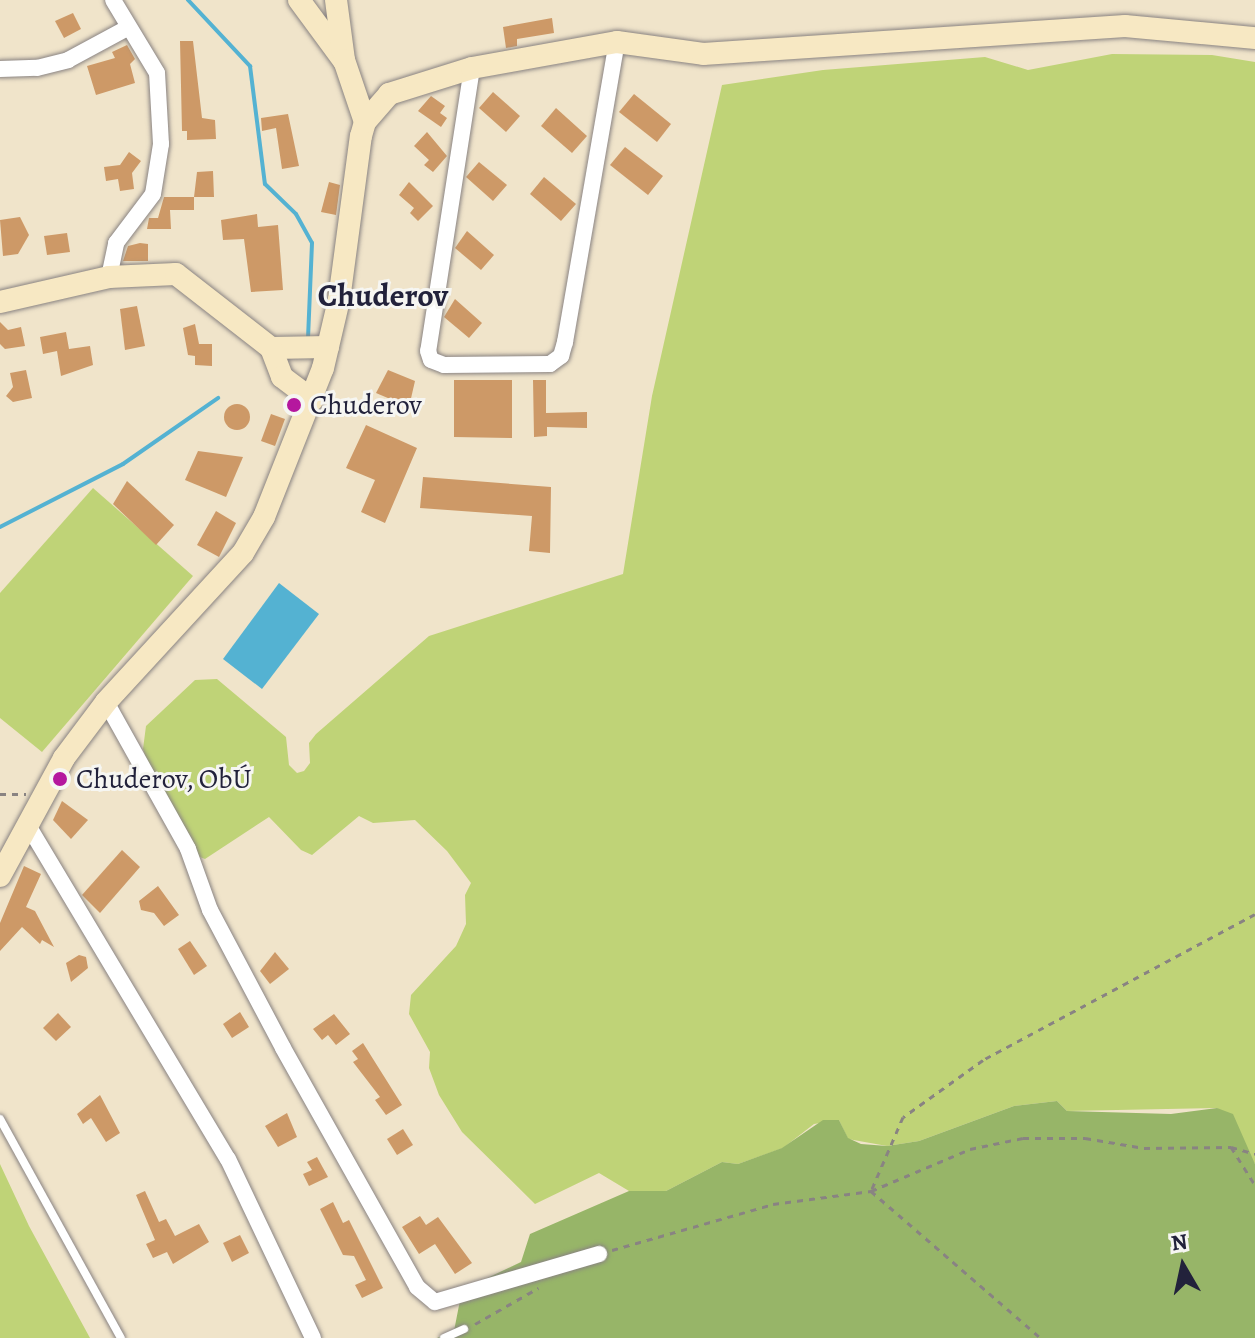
<!DOCTYPE html>
<meta charset="utf-8">
<style>
body{margin:0}
#map{position:relative;width:1255px;height:1338px;overflow:hidden;background:#f0e4ca;font-family:Alegreya,serif}
div>[style]{position:absolute}
[style*='--x']{left:calc(var(--x)*1px);top:calc(var(--y)*1px);width:calc(var(--w)*1px);rotate:calc(var(--a)*1deg)}
.green>*{inset:0;background:#bfd377}
.forest>*{inset:0;background:#97b568}
.water>*{inset:0;background:#54b2d2}
.stream>*{height:4px;margin:-2px;padding:0 2px;transform-origin:2px;border-radius:2px;background:#54b2d2}
.building>*{inset:0;background:#cd9967}
.round{border-radius:50%}
.path>*{height:3px;margin-top:-1.5px;transform-origin:0;background:repeating-linear-gradient(90deg,#898382 0 6px,transparent 0 12px)}
.roads{filter:drop-shadow(0 0 2px #898382) drop-shadow(0 0 2px #898382)}
.lane>*{height:8px;margin:-4px;padding:0 4px;transform-origin:4px;border-radius:4px;background:#fff}
.street>*{height:16px;margin:-8px;padding:0 8px;transform-origin:8px;border-radius:8px;background:#fff}
.secondary>*{height:22px;margin:-11px;padding:0 11px;transform-origin:11px;border-radius:11px;background:#f7e8c3}
.dots>*{width:22px;height:22px;translate:-50% -50%;box-sizing:border-box;border:4px solid #f6f6f2;border-radius:50%}
span{translate:-50% -50%;white-space:nowrap;text-align:center;line-height:1.15;-webkit-text-stroke:6px #f6f6f2;paint-order:stroke}
.poi-label{font-size:28px;color:#22223b}
.left{translate:0 -50%;text-align:left}
.quarter-label{font-size:32px;color:#22223b;font-weight:700}
.north{position:absolute;left:1143px;top:1226px;width:80px;height:80px;-webkit-text-stroke:6px #f6f6f2;paint-order:stroke;rotate:351deg;font-size:22px;font-weight:700;line-height:32px;text-align:center;color:#22223b}
.north::after{content:'';display:block;margin:auto;width:28px;height:36px;background:#22223b;clip-path:polygon(50% 0,100% 100%,50% 72%,0 100%)}
</style>
<div id="map">
<div class="green">
<i style="clip-path:polygon(1112px 54px,1212px 55px,1255px 62px,1255px 1164px,1217px 1108px,1067px 1111px,1057px 1101px,1014px 1106px,919px 1141px,887px 1146px,848px 1139px,839px 1120px,814px 1124px,783px 1148px,738px 1164px,722px 1162px,666px 1191px,629px 1191px,599px 1173px,535px 1204px,462px 1132px,439px 1095px,429px 1068px,430px 1052px,409px 1014px,411px 995px,456px 946px,466px 924px,465px 895px,471px 883px,447px 851px,415px 820px,373px 823px,359px 816px,312px 855px,301px 850px,269px 817px,205px 859px,192px 854px,152px 776px,143px 749px,146px 726px,195px 680px,217px 679px,286px 737px,289px 765px,297px 773px,304px 771px,310px 763px,309px 743px,316px 734px,429px 636px,623px 574px,652px 396px,722px 85px,823px 70px,985px 57px,1028px 70px)"></i>
<i style="clip-path:polygon(93px 488px,193px 576px,42px 752px,0 718px,0 593px)"></i>
<i style="clip-path:polygon(0 1164px,29px 1226px,90px 1338px,0 1338px)"></i>
</div>
<div class="forest">
<i style="clip-path:polygon(1057px 1101px,1067px 1111px,1171px 1114px,1217px 1108px,1233px 1114px,1255px 1164px,1255px 1338px,437px 1338px,454px 1331px,462px 1290px,521px 1262px,530px 1234px,629px 1191px,666px 1191px,722px 1162px,738px 1164px,782px 1148px,823px 1120px,839px 1120px,848px 1138px,861px 1144px,887px 1146px,919px 1141px,1014px 1106px)"></i>
</div>
<div class="water">
<i style="clip-path:polygon(279px 583px,319px 614px,262px 689px,223px 659px)"></i>
</div>
<div class="stream">
<i style="--x:188;--y:0;--w:91;--a:46.8"></i>
<i style="--x:250;--y:66;--w:119;--a:82.8"></i>
<i style="--x:265;--y:184;--w:43;--a:44.1"></i>
<i style="--x:296;--y:214;--w:33;--a:61"></i>
<i style="--x:312;--y:243;--w:95;--a:92.4"></i>
<i style="--x:0;--y:527;--w:138;--a:-27.1"></i>
<i style="--x:123;--y:464;--w:116;--a:-34.8"></i>
</div>
<div class="building">
<i style="clip-path:polygon(73px 13px,81px 29px,64px 38px,55px 21px)"></i>
<i style="clip-path:polygon(552px 18px,554px 33px,517px 39px,517px 46px,506px 48px,503px 27px)"></i>
<i style="clip-path:polygon(180px 41px,193px 41px,202px 118px,215px 120px,216px 139px,187px 140px,187px 131px,182px 131px)"></i>
<i style="clip-path:polygon(127px 45px,135px 59px,130px 64px,135px 83px,96px 95px,87px 66px,115px 58px,112px 52px)"></i>
<i style="clip-path:polygon(493px 92px,520px 116px,506px 132px,479px 108px)"></i>
<i style="clip-path:polygon(634px 94px,671px 124px,657px 142px,619px 112px)"></i>
<i style="clip-path:polygon(431px 96px,445px 106px,440px 113px,447px 118px,441px 127px,418px 111px)"></i>
<i style="clip-path:polygon(556px 108px,587px 136px,572px 153px,541px 126px)"></i>
<i style="clip-path:polygon(288px 114px,299px 166px,282px 169px,276px 128px,262px 131px,261px 118px)"></i>
<i style="clip-path:polygon(427px 132px,447px 156px,433px 172px,424px 165px,429px 160px,414px 146px)"></i>
<i style="clip-path:polygon(625px 147px,663px 176px,648px 195px,610px 165px)"></i>
<i style="clip-path:polygon(129px 152px,141px 161px,132px 173px,134px 189px,120px 191px,118px 179px,106px 181px,104px 167px,120px 165px)"></i>
<i style="clip-path:polygon(479px 162px,507px 185px,493px 201px,466px 177px)"></i>
<i style="clip-path:polygon(213px 171px,214px 197px,194px 197px,194px 210px,170px 210px,171px 229px,147px 229px,149px 218px,158px 218px,164px 197px,194px 197px,197px 172px)"></i>
<i style="clip-path:polygon(544px 177px,576px 204px,561px 221px,530px 194px)"></i>
<i style="clip-path:polygon(329px 182px,340px 185px,336px 215px,321px 212px)"></i>
<i style="clip-path:polygon(409px 182px,433px 206px,418px 221px,410px 213px,414px 208px,399px 195px)"></i>
<i style="clip-path:polygon(257px 214px,258px 227px,278px 225px,283px 290px,251px 292px,244px 239px,223px 240px,221px 220px)"></i>
<i style="clip-path:polygon(20px 217px,29px 235px,18px 254px,3px 256px,0 220px)"></i>
<i style="clip-path:polygon(467px 231px,494px 255px,481px 270px,455px 248px)"></i>
<i style="clip-path:polygon(67px 233px,70px 252px,47px 255px,44px 236px)"></i>
<i style="clip-path:polygon(140px 243px,148px 244px,148px 261px,123px 261px,128px 246px)"></i>
<i style="clip-path:polygon(455px 299px,482px 323px,469px 338px,444px 317px)"></i>
<i style="clip-path:polygon(137px 306px,145px 346px,125px 350px,120px 309px)"></i>
<i style="clip-path:polygon(0 322px,8px 330px,21px 327px,25px 346px,5px 349px,0 344px)"></i>
<i style="clip-path:polygon(195px 324px,199px 344px,212px 344px,212px 366px,195px 365px,195px 356px,188px 355px,183px 328px)"></i>
<i style="clip-path:polygon(66px 332px,69px 349px,90px 346px,93px 365px,61px 376px,57px 351px,43px 354px,40px 337px)"></i>
<i style="clip-path:polygon(26px 370px,32px 398px,13px 402px,6px 396px,13px 387px,10px 373px)"></i>
<i style="clip-path:polygon(388px 370px,415px 381px,409px 407px,376px 393px)"></i>
<i style="clip-path:polygon(454px 380px,512px 380px,512px 438px,454px 437px)"></i>
<i style="clip-path:polygon(533px 380px,546px 380px,546px 413px,587px 412px,587px 428px,547px 427px,547px 436px,534px 437px)"></i>
<i class="round" style="left:224px;top:404px;width:26px;height:26px"></i>
<i style="clip-path:polygon(271px 414px,285px 419px,275px 446px,261px 441px)"></i>
<i style="clip-path:polygon(366px 425px,417px 448px,385px 523px,361px 512px,375px 480px,346px 468px)"></i>
<i style="clip-path:polygon(198px 451px,243px 457px,226px 497px,185px 480px)"></i>
<i style="clip-path:polygon(423px 477px,551px 487px,550px 553px,529px 551px,532px 516px,420px 508px)"></i>
<i style="clip-path:polygon(127px 481px,174px 525px,156px 545px,113px 504px)"></i>
<i style="clip-path:polygon(216px 511px,236px 523px,219px 557px,197px 545px)"></i>
<i style="clip-path:polygon(62px 801px,88px 820px,71px 839px,53px 820px)"></i>
<i style="clip-path:polygon(122px 850px,140px 867px,100px 913px,82px 895px)"></i>
<i style="clip-path:polygon(24px 866px,41px 874px,26px 907px,35px 911px,54px 947px,42px 940px,40px 944px,22px 927px,0 951px,0 923px)"></i>
<i style="clip-path:polygon(158px 886px,179px 915px,164px 926px,154px 913px,141px 910px,139px 901px)"></i>
<i style="clip-path:polygon(190px 941px,207px 966px,194px 975px,178px 949px)"></i>
<i style="clip-path:polygon(275px 952px,289px 969px,270px 984px,260px 971px)"></i>
<i style="clip-path:polygon(79px 955px,86px 957px,88px 968px,71px 982px,66px 963px)"></i>
<i style="clip-path:polygon(240px 1012px,249px 1027px,232px 1038px,223px 1024px)"></i>
<i style="clip-path:polygon(58px 1013px,71px 1027px,56px 1041px,43px 1028px)"></i>
<i style="clip-path:polygon(334px 1014px,350px 1034px,336px 1045px,328px 1035px,322px 1040px,313px 1029px)"></i>
<i style="clip-path:polygon(363px 1043px,402px 1105px,386px 1115px,375px 1100px,380px 1097px,353px 1062px,358px 1059px,352px 1051px)"></i>
<i style="clip-path:polygon(100px 1095px,120px 1133px,106px 1142px,91px 1118px,83px 1124px,77px 1114px)"></i>
<i style="clip-path:polygon(287px 1113px,297px 1137px,278px 1147px,265px 1126px)"></i>
<i style="clip-path:polygon(403px 1129px,413px 1145px,397px 1155px,387px 1139px)"></i>
<i style="clip-path:polygon(317px 1157px,328px 1177px,309px 1186px,303px 1174px,312px 1170px,307px 1162px)"></i>
<i style="clip-path:polygon(145px 1191px,159px 1222px,166px 1219px,175px 1236px,199px 1224px,209px 1242px,173px 1264px,167px 1252px,153px 1258px,146px 1244px,155px 1240px,136px 1195px)"></i>
<i style="clip-path:polygon(333px 1202px,343px 1223px,349px 1220px,383px 1288px,362px 1298px,355px 1285px,366px 1280px,354px 1256px,343px 1255px,320px 1209px)"></i>
<i style="clip-path:polygon(420px 1216px,426px 1225px,438px 1217px,472px 1263px,455px 1274px,435px 1244px,419px 1254px,402px 1227px)"></i>
<i style="clip-path:polygon(240px 1235px,249px 1253px,232px 1262px,223px 1243px)"></i>
</div>
<div class="path">
<i style="--x:0;--y:794;--w:26;--a:0"></i>
<i style="--x:1255;--y:914;--w:309;--a:151.8"></i>
<i style="--x:983;--y:1060;--w:98;--a:144.5"></i>
<i style="--x:903;--y:1117;--w:81;--a:113.4"></i>
<i style="--x:871;--y:1191;--w:108;--a:-23"></i>
<i style="--x:970;--y:1149;--w:54;--a:-11.7"></i>
<i style="--x:1023;--y:1138;--w:62;--a:0"></i>
<i style="--x:1085;--y:1138;--w:60;--a:9.6"></i>
<i style="--x:1144;--y:1148;--w:87;--a:-0.7"></i>
<i style="--x:1231;--y:1147;--w:25;--a:16"></i>
<i style="--x:1231;--y:1147;--w:45;--a:57.7"></i>
<i style="--x:612;--y:1250;--w:167;--a:-15.9"></i>
<i style="--x:773;--y:1204;--w:99;--a:-7.6"></i>
<i style="--x:871;--y:1191;--w:225;--a:40.9"></i>
<i style="--x:475;--y:1324;--w:73;--a:-29.7"></i>
</div>
<div class="roads">
<div class="lane">
<i style="--x:0;--y:1119;--w:250;--a:61.1"></i>
<i style="--x:444;--y:1338;--w:22;--a:-24"></i>
</div>
<div class="street">
<i style="--x:472;--y:68;--w:286;--a:98.8"></i>
<i style="--x:428;--y:351;--w:9;--a:72"></i>
<i style="--x:431;--y:360;--w:14;--a:21"></i>
<i style="--x:444;--y:365;--w:106;--a:-0.5"></i>
<i style="--x:550;--y:364;--w:14;--a:-36"></i>
<i style="--x:561;--y:356;--w:15;--a:-74"></i>
<i style="--x:565;--y:342;--w:304;--a:-80.2"></i>
<i style="--x:0;--y:69;--w:37;--a:-2"></i>
<i style="--x:37;--y:68;--w:32;--a:-14"></i>
<i style="--x:68;--y:60;--w:69;--a:-28.4"></i>
<i style="--x:109;--y:277;--w:35;--a:-78"></i>
<i style="--x:116;--y:243;--w:61;--a:-52.9"></i>
<i style="--x:153;--y:194;--w:51;--a:-80.9"></i>
<i style="--x:161;--y:144;--w:71;--a:-93.2"></i>
<i style="--x:157;--y:73;--w:85;--a:-121.1"></i>
<i style="--x:106;--y:702;--w:168;--a:60.8"></i>
<i style="--x:188;--y:849;--w:65;--a:70.2"></i>
<i style="--x:210;--y:910;--w:156;--a:62.1"></i>
<i style="--x:283;--y:1048;--w:274;--a:60.7"></i>
<i style="--x:417;--y:1287;--w:23;--a:40"></i>
<i style="--x:435;--y:1302;--w:171;--a:-16.3"></i>
<i style="--x:29;--y:827;--w:387;--a:59.1"></i>
<i style="--x:228;--y:1159;--w:198;--a:64.6"></i>
</div>
<div class="secondary">
<i style="--x:299;--y:0;--w:76;--a:53.6"></i>
<i style="--x:336;--y:0;--w:61;--a:82.4"></i>
<i style="--x:344;--y:60;--w:65;--a:71.3"></i>
<i style="--x:0;--y:302;--w:112;--a:-12.9"></i>
<i style="--x:109;--y:277;--w:67;--a:-2.6"></i>
<i style="--x:176;--y:274;--w:120;--a:37.9"></i>
<i style="--x:271;--y:348;--w:57;--a:-1"></i>
<i style="--x:271;--y:348;--w:31;--a:69"></i>
<i style="--x:282;--y:377;--w:38;--a:37"></i>
<i style="--x:0;--y:876;--w:134;--a:-61.5"></i>
<i style="--x:64;--y:758;--w:70;--a:-53.1"></i>
<i style="--x:106;--y:702;--w:202;--a:-47.4"></i>
<i style="--x:243;--y:553;--w:42;--a:-59.7"></i>
<i style="--x:264;--y:517;--w:160;--a:-68.4"></i>
<i style="--x:323;--y:368;--w:70;--a:-76.8"></i>
<i style="--x:339;--y:300;--w:165;--a:-82.4"></i>
<i style="--x:361;--y:136;--w:15;--a:-74"></i>
<i style="--x:365;--y:122;--w:37;--a:-49"></i>
<i style="--x:389;--y:94;--w:87;--a:-17.4"></i>
<i style="--x:472;--y:68;--w:147;--a:-10.2"></i>
<i style="--x:617;--y:42;--w:87;--a:7.9"></i>
<i style="--x:703;--y:54;--w:423;--a:-3.8"></i>
<i style="--x:1125;--y:26;--w:131;--a:5.3"></i>
</div>
</div>
<div class="dots">
<i style="left:294px;top:405px;background:#b5179e"></i>
<i style="left:60px;top:779px;background:#b5179e"></i>
</div>
<div class="poi-label">
<span class="left" style="left:310px;top:405px">Chuderov</span>
<span class="left" style="left:76px;top:779px">Chuderov, ObÚ</span>
</div>
<div class="quarter-label">
<span style="left:383px;top:295px">Chuderov</span>
</div>
<div class="north">N</div>
</div>
